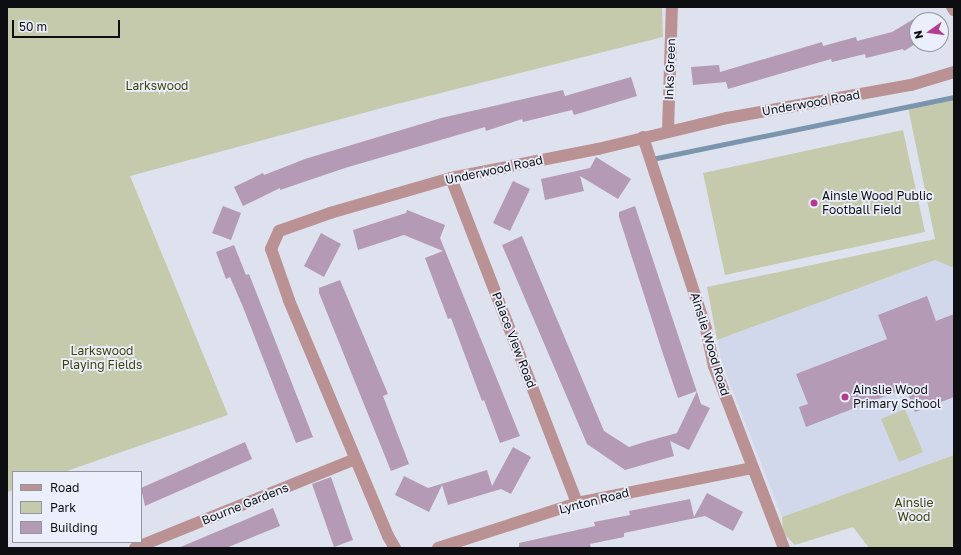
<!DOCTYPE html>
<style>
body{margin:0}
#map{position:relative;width:961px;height:555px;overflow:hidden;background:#dee2ee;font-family:"Golos Text",sans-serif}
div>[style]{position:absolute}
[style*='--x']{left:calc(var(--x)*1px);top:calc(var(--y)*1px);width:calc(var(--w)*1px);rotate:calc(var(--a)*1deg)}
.built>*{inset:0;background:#d2d8eb}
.green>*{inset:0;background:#c6caad}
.stream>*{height:4.5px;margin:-2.25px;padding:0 2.25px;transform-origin:2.25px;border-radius:2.25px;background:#7c95ae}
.building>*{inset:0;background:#b49ab4}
.minor>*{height:12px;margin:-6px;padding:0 6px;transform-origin:6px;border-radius:6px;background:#ba9293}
.dots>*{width:11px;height:11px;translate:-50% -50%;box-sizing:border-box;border:2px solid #ebeffb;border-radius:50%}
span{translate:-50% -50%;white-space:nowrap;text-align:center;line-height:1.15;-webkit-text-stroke:3.5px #ebeffb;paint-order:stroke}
.street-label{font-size:12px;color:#0d0e12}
.park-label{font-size:12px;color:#3d4206}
.poi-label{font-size:12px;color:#0d0e12}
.left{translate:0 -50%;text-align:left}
.frame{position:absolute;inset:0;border:8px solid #0d0e12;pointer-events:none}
.legend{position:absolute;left:12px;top:471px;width:130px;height:72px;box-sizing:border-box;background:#ebeffb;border:1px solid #92959e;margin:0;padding:5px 7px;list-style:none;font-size:12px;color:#0d0e12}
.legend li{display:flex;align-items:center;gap:8px;height:20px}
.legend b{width:20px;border:1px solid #92959e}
.north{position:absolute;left:909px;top:12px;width:40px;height:40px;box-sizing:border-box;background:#ebeffb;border:1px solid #92959e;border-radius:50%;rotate:256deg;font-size:11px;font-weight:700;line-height:16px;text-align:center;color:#0d0e12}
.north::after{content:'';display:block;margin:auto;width:14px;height:18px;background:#b33b91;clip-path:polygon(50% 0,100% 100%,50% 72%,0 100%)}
.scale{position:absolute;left:12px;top:20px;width:108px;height:18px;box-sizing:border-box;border:2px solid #0d0e12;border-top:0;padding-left:5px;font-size:12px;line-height:14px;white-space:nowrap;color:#0d0e12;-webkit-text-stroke:3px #ebeffb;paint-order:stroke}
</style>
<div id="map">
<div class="built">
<i style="clip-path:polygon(935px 260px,954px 268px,954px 455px,782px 517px,722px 363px,717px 340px)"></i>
</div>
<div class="green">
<i style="clip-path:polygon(7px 7px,662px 7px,663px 37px,397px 104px,130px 176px,228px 415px,64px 472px,13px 472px,13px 490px,7px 492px)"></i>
<i style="clip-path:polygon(954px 97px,954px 268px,935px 260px,717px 340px,707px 287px,935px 239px,908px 107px)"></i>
<i style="clip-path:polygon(903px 130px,925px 232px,725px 275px,703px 173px)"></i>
<i style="clip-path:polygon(905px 409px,923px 452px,899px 462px,881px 419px)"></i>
<i style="clip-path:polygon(954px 455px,954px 548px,869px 548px,853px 527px,795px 545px,783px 533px,782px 517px)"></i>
</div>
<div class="stream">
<i style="--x:652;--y:159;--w:308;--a:-11.6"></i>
</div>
<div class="building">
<i style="clip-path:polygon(917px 17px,917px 43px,904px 51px,903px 49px,866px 58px,865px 54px,832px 62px,831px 59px,728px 89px,726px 82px,693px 85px,691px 67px,719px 65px,720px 72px,822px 42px,823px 46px,856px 37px,857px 41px,892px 32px)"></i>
<i style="clip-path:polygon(631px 77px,637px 96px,574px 115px,572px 110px,523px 122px,522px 119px,486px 131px,485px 127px,345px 168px,280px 190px,280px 188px,243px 206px,234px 187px,263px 173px,264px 175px,305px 159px,441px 118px,563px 90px,565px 96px)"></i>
<i style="clip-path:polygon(596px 157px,631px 179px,618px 199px,580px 176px,584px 191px,545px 200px,541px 179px,590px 168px)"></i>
<i style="clip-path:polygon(513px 181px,530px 189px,510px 231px,493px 223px)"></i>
<i style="clip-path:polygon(223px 206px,241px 213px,231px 240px,212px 233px)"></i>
<i style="clip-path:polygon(635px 206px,701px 404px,710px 408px,689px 450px,670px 441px,674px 456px,625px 470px,587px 444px,502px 245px,522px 236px,604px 431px,629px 447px,648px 441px,677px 433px,697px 391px,678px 398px,663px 354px,619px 217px,619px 212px)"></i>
<i style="clip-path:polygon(407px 210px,445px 225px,440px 238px,520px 436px,500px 443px,484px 400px,482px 401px,451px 318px,448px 319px,425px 258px,443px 251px,404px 235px,358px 250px,353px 230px,406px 213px)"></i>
<i style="clip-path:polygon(321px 233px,341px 244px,324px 277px,304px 266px)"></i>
<i style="clip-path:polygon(234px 245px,246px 275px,249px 274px,313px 437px,296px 443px,243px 307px,230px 277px,226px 279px,216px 252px)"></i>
<i style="clip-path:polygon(340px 280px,388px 394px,383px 396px,409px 464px,391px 471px,319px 293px,319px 288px)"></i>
<i style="clip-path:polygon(927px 296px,936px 321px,954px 314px,954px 397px,915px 412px,906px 388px,806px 427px,799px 407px,808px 404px,796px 374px,887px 339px,878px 315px)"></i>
<i style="clip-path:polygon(245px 442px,252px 459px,145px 506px,141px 488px)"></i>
<i style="clip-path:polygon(513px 447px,531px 457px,511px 494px,501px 489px,448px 505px,442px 485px,429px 512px,395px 495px,404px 476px,428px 488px,487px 470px,492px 486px)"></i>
<i style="clip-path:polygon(331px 477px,353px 540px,334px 547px,312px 484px)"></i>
<i style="clip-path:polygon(707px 493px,743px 512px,733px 531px,705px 516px,624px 533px,624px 537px,590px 544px,591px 548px,519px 548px,519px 543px,595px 526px,594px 522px,630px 515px,629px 511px,690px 499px,694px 517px)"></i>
<i style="clip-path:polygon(273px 508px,280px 526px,226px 548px,178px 548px)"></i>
</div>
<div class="minor">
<i style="--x:952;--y:7;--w:4;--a:56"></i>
<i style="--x:668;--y:131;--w:124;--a:-88.2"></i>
<i style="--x:643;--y:137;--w:202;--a:71.8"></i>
<i style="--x:706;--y:329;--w:38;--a:78"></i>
<i style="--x:714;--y:366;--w:195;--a:69"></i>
<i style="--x:451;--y:178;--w:349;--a:68.8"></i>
<i style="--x:135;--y:548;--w:237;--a:-22"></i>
<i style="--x:395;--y:548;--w:14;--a:-120"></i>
<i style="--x:388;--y:536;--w:256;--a:-112.8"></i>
<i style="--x:289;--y:300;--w:54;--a:-109.4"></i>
<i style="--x:271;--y:249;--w:20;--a:-66"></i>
<i style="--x:279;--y:231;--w:54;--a:-19.4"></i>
<i style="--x:330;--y:213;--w:126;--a:-16.1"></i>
<i style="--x:451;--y:178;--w:150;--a:-11.2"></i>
<i style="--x:598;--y:149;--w:133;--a:-13.5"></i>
<i style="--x:727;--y:118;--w:187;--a:-10.2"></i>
<i style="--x:911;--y:85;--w:45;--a:-16.8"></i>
<i style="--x:438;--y:548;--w:146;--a:-17.9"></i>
<i style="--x:577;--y:503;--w:178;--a:-11.3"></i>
</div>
<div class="dots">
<i style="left:814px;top:203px;background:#b33b91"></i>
<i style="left:845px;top:397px;background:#b33b91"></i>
</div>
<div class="street-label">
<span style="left:670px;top:69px;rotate:-88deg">Inks Green</span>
<span style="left:811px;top:103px;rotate:-10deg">Underwood Road</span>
<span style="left:494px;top:170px;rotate:-12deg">Underwood Road</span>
<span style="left:514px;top:340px;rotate:69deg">Palace View Road</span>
<span style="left:710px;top:344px;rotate:73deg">Ainslie Wood Road</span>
<span style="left:594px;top:501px;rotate:-14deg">Lynton Road</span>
<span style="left:245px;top:504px;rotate:-22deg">Bourne Gardens</span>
</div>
<div class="park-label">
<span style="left:157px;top:86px">Larkswood</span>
<span style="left:102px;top:358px">Larkswood<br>Playing Fields</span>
<span style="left:914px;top:510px">Ainslie<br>Wood</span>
</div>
<div class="poi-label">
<span class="left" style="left:822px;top:203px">Ainsle Wood Public<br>Football Field</span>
<span class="left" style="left:853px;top:397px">Ainslie Wood<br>Primary School</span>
</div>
<div class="frame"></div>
<ul class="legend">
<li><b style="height:5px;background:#ba9293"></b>Road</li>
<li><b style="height:11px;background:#c6caad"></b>Park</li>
<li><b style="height:11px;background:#b49ab4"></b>Building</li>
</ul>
<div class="north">N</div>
<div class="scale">50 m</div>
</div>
